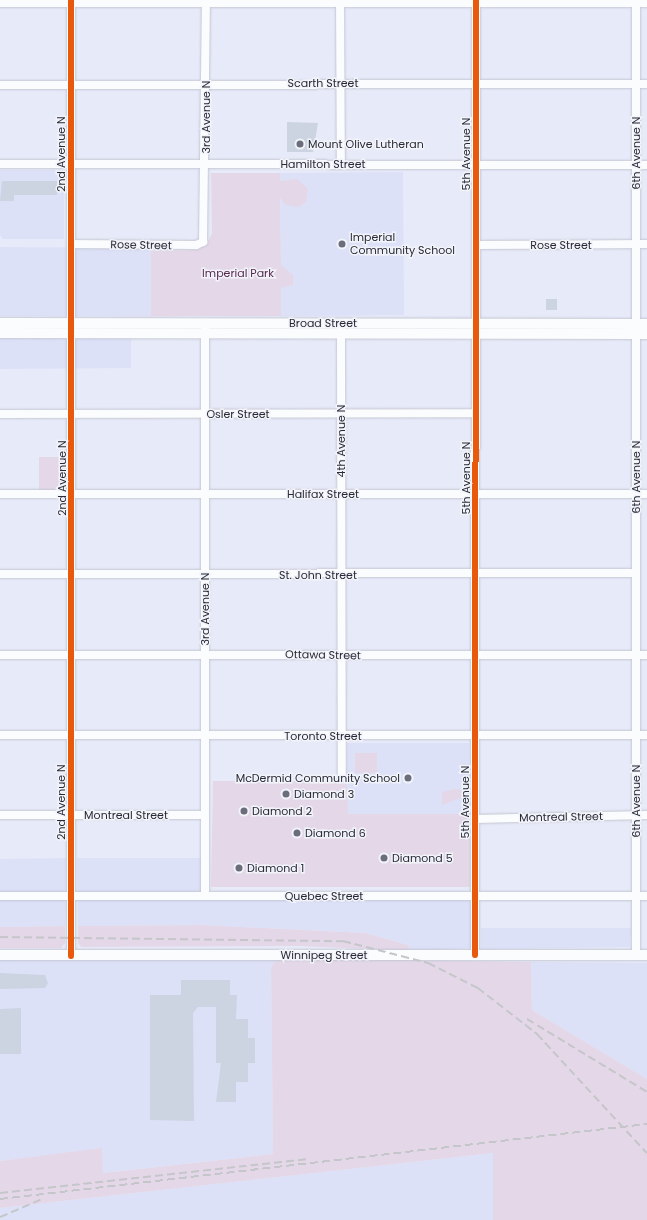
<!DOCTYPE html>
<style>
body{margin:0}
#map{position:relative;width:647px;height:1220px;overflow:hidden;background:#e7eaf8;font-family:Poppins,sans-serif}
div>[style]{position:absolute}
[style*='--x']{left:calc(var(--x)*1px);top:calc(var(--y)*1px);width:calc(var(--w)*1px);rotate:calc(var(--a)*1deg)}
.built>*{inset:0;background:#dce1f8}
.green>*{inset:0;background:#e4d8e8}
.building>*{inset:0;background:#ccd4e1}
.roads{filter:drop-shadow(0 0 1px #c4c6d2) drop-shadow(0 0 1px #c4c6d2)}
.minor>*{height:8px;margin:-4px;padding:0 4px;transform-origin:4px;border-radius:4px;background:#fbfcfe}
.major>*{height:10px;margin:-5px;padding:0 5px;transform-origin:5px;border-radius:5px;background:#fbfcfe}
.rail>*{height:1.5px;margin-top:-0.75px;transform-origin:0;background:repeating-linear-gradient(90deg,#c5c6ca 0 8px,transparent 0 12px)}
.cycleway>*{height:6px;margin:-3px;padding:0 3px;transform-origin:3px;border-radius:3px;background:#e8590c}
.dots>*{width:11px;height:11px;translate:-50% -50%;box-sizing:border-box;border:2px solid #f2f4fa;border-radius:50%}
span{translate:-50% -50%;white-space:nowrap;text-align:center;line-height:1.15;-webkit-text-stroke:3px #f2f4fa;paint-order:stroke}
.street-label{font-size:11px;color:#282a36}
.poi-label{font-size:11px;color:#282a36}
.left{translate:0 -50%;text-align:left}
.right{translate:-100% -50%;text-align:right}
.park-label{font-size:11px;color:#57274d}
</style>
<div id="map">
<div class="built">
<i style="clip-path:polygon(0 170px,64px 170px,64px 239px,3px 239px,0 235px)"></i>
<i style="clip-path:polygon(403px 172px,404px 315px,281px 316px,280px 173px)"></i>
<i style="clip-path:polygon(0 247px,151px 248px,151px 316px,0 316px)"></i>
<i style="clip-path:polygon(131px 337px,131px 368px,0 369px,0 338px)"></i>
<i style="clip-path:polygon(347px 743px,469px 743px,470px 814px,347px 814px)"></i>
<i style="clip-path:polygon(66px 858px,65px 926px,0 927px,0 859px)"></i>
<i style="clip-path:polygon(77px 858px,201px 858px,201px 899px,471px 899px,471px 948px,410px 951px,408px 945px,366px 933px,201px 925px,78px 926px)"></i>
<i style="clip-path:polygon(481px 928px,631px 928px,630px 947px,481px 949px)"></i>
<i style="clip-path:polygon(277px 958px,271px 967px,273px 1154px,102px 1173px,102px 1149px,0 1161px,0 960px)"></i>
<i style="clip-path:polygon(531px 962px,647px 963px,647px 1079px,532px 1010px)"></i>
<i style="clip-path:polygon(493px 1153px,493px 1220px,0 1220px,0 1208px)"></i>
</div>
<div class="green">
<i style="clip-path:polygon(211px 173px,280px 173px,280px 181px,297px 179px,308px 189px,306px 202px,299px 207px,285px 205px,280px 198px,281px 265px,293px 275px,293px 285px,281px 288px,281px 316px,151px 316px,151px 251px,196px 250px,207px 243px,212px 233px)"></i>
<i style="clip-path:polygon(39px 457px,65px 457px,66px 490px,39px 490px)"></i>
<i style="clip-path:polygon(355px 753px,377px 753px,377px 773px,355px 773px)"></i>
<i style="clip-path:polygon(213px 781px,347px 781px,348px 814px,470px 814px,470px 887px,211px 887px)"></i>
<i style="clip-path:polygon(455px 789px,466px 790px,466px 796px,442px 805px,442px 792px)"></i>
<i style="clip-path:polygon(201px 925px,366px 933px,408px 945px,410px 951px,300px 946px,81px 947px,78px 943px,78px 926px)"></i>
<i style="clip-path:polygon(65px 926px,65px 943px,61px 948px,0 948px,0 927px)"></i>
<i style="clip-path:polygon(277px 958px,531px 962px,532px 1010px,647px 1079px,647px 1220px,493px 1220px,493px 1153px,0 1208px,0 1161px,102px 1148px,103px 1173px,273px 1154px,271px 967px)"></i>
</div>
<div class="building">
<i style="clip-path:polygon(287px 122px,318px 123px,313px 152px,287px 152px)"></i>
<i style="clip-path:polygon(2px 181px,57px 181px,57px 195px,14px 195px,14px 201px,0 201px)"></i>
<i style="clip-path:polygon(546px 299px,557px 299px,557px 310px,546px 310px)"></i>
<i style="clip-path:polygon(0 973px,45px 975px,48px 983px,45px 988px,0 989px)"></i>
<i style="clip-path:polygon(181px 980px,230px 980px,230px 995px,237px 995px,236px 1019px,248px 1019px,248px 1038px,255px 1038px,255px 1063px,248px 1063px,248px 1082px,236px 1082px,236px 1102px,216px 1102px,221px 1063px,216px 1063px,216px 1007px,198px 1007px,193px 1013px,194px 1121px,150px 1120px,150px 995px,181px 995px)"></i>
<i style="clip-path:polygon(21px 1008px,21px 1054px,0 1054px,0 1009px)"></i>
</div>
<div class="roads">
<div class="minor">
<i style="--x:340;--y:0;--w:164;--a:89.7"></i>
<i style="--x:636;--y:0;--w:955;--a:90"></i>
<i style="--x:0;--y:3;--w:647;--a:0"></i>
<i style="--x:0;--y:85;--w:647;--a:-0.09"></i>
<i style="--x:0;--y:164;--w:647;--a:0.09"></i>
<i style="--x:71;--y:244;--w:125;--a:0.5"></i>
<i style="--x:196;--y:245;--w:8;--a:-23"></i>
<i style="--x:203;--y:242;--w:242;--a:-89.3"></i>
<i style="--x:476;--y:245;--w:171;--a:-0.3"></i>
<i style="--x:205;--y:329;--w:567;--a:90"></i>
<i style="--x:341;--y:329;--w:447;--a:89.9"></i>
<i style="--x:0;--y:414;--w:476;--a:-0.1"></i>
<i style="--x:0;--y:494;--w:647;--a:0"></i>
<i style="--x:0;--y:574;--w:636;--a:-0.09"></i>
<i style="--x:0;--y:655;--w:647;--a:0"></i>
<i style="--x:0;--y:735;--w:647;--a:0"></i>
<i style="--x:0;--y:815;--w:205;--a:0"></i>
<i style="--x:475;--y:819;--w:172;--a:-1.3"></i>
<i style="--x:0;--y:896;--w:647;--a:0"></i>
<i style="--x:475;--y:955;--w:955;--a:-89.94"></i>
<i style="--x:71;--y:956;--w:956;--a:-90"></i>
</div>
<div class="major">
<i style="--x:0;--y:323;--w:647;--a:0.09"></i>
<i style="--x:0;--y:333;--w:647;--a:0.09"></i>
<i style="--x:0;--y:955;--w:647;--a:0"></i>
</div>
</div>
<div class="rail">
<i style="--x:0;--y:937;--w:343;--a:0.7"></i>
<i style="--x:343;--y:941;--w:88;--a:14.5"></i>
<i style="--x:428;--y:963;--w:56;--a:26.6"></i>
<i style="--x:478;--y:988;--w:75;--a:37.9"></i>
<i style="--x:537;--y:1034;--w:162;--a:47.3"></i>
<i style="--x:527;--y:1019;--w:140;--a:31.3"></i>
<i style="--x:0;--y:1193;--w:308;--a:-6.3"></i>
<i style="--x:0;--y:1199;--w:651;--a:-6.61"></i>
<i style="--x:0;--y:1217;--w:46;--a:-23.2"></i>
</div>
<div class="cycleway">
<i style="--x:475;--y:955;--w:955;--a:-89.94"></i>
<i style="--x:71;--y:956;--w:956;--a:-90"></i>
</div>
<div class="dots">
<i style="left:300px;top:144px;background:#6b6d7a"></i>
<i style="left:342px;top:244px;background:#6b6d7a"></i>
<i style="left:408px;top:778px;background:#6b6d7a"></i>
<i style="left:286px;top:794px;background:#6b6d7a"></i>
<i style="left:244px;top:811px;background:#6b6d7a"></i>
<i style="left:297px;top:833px;background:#6b6d7a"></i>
<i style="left:384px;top:858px;background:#6b6d7a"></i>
<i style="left:239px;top:868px;background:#6b6d7a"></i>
</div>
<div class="street-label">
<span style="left:323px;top:83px">Scarth Street</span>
<span style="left:206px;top:117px;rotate:-90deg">3rd Avenue N</span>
<span style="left:636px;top:153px;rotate:-90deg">6th Avenue N</span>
<span style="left:61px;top:154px;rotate:-90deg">2nd Avenue N</span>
<span style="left:466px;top:154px;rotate:-90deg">5th Avenue N</span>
<span style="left:323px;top:164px">Hamilton Street</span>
<span style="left:141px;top:245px;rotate:1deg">Rose Street</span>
<span style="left:561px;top:245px">Rose Street</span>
<span style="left:323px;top:323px">Broad Street</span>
<span style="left:238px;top:414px">Osler Street</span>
<span style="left:341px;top:441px;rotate:-90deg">4th Avenue N</span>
<span style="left:636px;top:477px;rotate:-90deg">6th Avenue N</span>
<span style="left:62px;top:478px;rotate:-90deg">2nd Avenue N</span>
<span style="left:466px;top:478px;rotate:-90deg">5th Avenue N</span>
<span style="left:323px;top:494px">Halifax Street</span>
<span style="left:318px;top:575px">St. John Street</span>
<span style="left:205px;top:609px;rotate:-90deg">3rd Avenue N</span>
<span style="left:323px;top:655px;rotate:1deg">Ottawa Street</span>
<span style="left:323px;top:736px">Toronto Street</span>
<span style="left:636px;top:801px;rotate:-90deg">6th Avenue N</span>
<span style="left:61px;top:802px;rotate:-90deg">2nd Avenue N</span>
<span style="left:465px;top:802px;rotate:-90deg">5th Avenue N</span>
<span style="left:126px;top:815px">Montreal Street</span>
<span style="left:561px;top:817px;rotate:-1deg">Montreal Street</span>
<span style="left:324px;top:896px">Quebec Street</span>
<span style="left:324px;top:955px">Winnipeg Street</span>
</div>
<div class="poi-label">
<span class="left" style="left:308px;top:144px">Mount Olive Lutheran</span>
<span class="left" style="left:350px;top:244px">Imperial<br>Community School</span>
<span class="right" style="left:400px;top:778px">McDermid Community School</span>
<span class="left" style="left:294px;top:794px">Diamond 3</span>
<span class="left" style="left:252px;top:811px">Diamond 2</span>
<span class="left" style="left:305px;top:833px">Diamond 6</span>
<span class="left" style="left:392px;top:858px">Diamond 5</span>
<span class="left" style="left:247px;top:868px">Diamond 1</span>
</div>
<div class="park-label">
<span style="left:238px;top:273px">Imperial Park</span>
</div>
</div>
